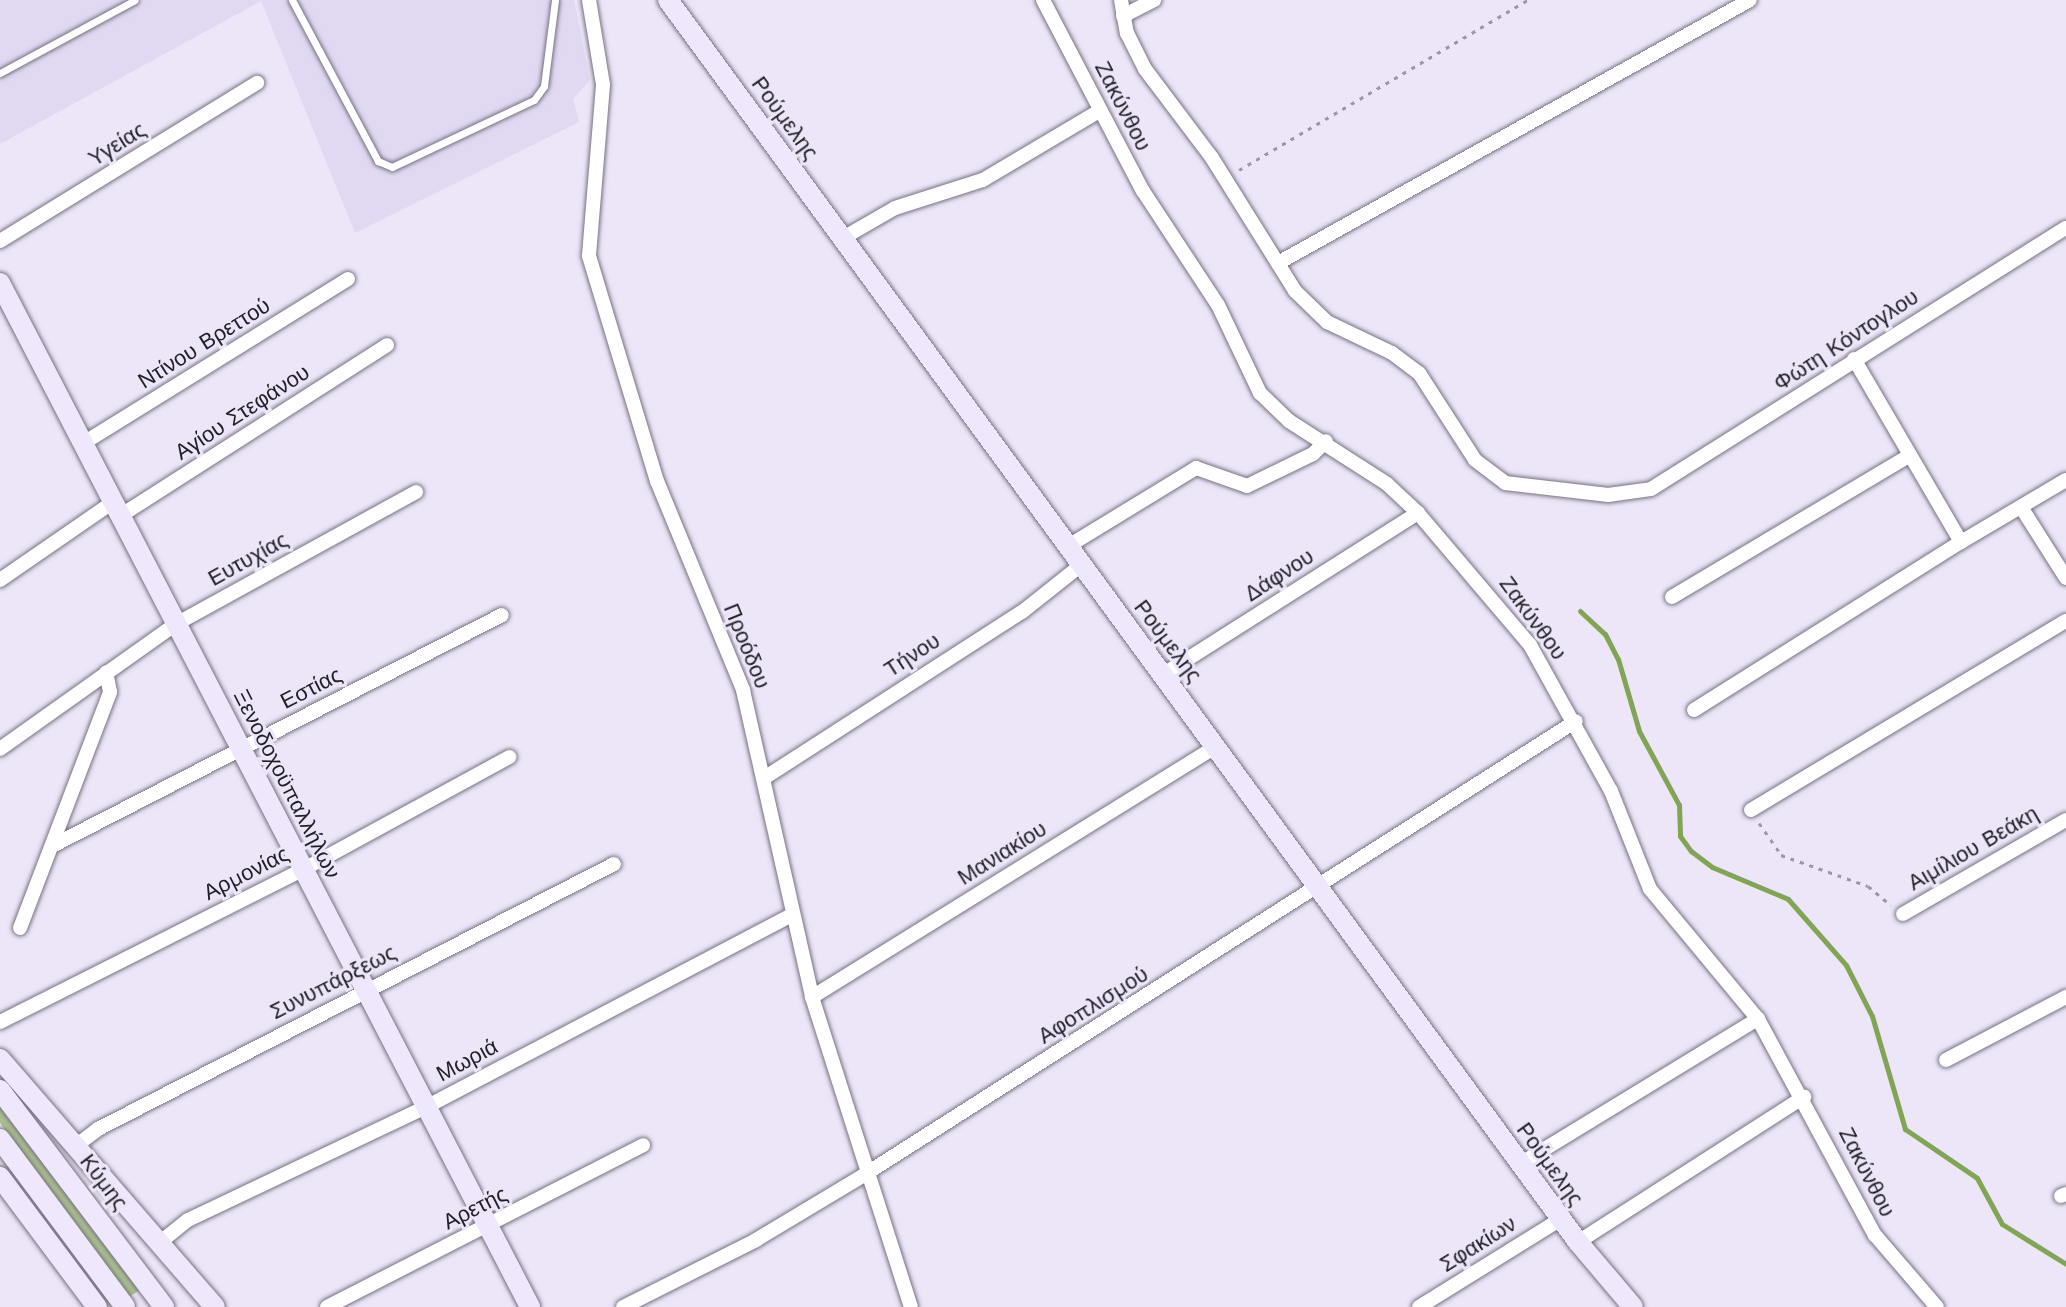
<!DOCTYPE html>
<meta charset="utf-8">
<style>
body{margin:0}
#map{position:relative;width:2066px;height:1307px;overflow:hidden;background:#ece6f8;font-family:"Work Sans",sans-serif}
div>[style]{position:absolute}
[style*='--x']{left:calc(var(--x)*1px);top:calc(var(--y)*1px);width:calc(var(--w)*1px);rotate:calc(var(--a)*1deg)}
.built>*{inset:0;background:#e1d9f2}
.green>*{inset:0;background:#aac18f}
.stream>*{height:5px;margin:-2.5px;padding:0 2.5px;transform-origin:2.5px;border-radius:2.5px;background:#82a455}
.path>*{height:3px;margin-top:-1.5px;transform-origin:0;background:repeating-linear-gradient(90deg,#9c97a5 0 4px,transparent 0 10px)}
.roads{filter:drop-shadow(0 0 2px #777181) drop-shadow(0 0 2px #777181)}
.lane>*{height:7px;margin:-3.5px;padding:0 3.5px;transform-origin:3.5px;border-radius:3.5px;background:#fff}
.street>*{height:14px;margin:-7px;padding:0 7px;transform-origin:7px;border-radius:7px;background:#fff}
.secondary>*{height:20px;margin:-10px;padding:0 10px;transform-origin:10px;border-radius:10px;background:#efe7fc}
span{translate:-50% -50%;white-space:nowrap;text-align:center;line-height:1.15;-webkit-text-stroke:6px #ece6f8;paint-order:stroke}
.street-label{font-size:22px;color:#211f26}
</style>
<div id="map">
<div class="built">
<i style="clip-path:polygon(0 0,574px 0,590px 80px,573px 99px,579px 122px,355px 233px,261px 1px,0 144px)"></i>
</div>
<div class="green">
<i style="clip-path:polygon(0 1105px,140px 1290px,130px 1296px,0 1123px)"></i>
</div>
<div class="stream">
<i style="--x:1580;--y:611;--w:34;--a:43"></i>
<i style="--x:1605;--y:634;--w:28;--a:63"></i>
<i style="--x:1618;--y:659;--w:75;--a:73.7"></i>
<i style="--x:1639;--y:731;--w:84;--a:61.6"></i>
<i style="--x:1679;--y:805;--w:31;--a:88"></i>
<i style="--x:1680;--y:836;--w:19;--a:54"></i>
<i style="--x:1691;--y:851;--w:26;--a:37"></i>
<i style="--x:1712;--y:867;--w:82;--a:22.8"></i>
<i style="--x:1788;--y:899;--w:88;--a:48.7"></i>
<i style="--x:1846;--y:965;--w:57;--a:63"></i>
<i style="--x:1872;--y:1016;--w:118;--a:73.7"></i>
<i style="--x:1905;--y:1129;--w:87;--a:34.2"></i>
<i style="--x:1977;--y:1178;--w:52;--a:61.5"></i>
<i style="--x:2002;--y:1224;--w:75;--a:32"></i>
</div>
<div class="path">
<i style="--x:1239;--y:170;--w:335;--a:-30.5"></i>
<i style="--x:1759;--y:823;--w:39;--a:55"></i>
<i style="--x:1781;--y:855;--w:92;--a:19.6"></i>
<i style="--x:1868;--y:886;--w:30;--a:40"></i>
</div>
<div class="roads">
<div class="lane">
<i style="--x:292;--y:0;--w:183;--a:61.9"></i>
<i style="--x:378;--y:161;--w:15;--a:23"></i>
<i style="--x:392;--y:167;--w:157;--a:-25.3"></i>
<i style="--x:534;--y:100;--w:17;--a:-54"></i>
<i style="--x:544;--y:86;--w:87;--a:-82.7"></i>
<i style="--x:0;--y:73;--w:153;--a:-28.4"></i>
</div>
<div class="street">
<i style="--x:589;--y:0;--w:86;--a:80.6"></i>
<i style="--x:603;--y:85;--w:172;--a:94.7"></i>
<i style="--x:589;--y:256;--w:235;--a:73.2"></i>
<i style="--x:657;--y:481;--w:226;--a:67.6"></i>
<i style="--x:743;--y:690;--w:315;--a:77.3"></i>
<i style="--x:812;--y:997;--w:325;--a:72.3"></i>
<i style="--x:1043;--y:0;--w:216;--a:62.4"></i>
<i style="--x:1143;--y:191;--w:136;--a:56.7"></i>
<i style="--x:1218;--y:305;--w:98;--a:64.5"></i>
<i style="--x:1260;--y:393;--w:40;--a:44"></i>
<i style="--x:1289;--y:421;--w:117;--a:32.7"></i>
<i style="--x:1387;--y:484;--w:42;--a:43.1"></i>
<i style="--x:1418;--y:513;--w:173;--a:49.7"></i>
<i style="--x:1530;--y:645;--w:167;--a:61"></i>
<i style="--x:1611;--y:791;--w:105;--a:68.3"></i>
<i style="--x:1650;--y:889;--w:169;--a:50.3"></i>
<i style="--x:1758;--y:1019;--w:246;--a:61.6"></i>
<i style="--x:1875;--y:1235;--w:95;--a:49.3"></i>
<i style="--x:1121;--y:0;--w:34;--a:80"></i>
<i style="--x:1127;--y:33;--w:40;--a:63.4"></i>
<i style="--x:1145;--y:69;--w:111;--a:53"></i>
<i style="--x:1212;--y:158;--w:157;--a:58"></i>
<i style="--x:1295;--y:291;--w:45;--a:44.1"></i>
<i style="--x:1327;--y:322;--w:72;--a:25.5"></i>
<i style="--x:1392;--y:353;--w:34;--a:37"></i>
<i style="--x:1419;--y:373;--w:103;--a:57.2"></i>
<i style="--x:1475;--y:460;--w:38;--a:37"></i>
<i style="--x:1505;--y:483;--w:104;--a:6.6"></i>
<i style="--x:1608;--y:495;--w:43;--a:-7.9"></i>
<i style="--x:1651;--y:489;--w:490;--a:-32.2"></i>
<i style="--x:1123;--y:16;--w:35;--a:-27"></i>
<i style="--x:843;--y:238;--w:60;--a:-30"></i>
<i style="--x:895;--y:208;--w:92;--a:-17.7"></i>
<i style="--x:983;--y:180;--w:135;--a:-30.7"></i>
<i style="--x:0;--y:241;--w:302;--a:-31.6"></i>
<i style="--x:1278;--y:263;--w:540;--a:-29.13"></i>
<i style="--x:82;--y:444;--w:313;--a:-31.8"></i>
<i style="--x:2021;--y:507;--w:84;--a:57.6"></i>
<i style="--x:120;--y:516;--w:317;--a:-32.6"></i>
<i style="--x:1961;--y:542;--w:122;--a:-30.6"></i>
<i style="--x:1070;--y:545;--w:148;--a:-31.4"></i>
<i style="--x:1196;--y:468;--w:54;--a:19.4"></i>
<i style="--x:1247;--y:486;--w:73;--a:-25.9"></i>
<i style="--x:1313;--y:454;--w:18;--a:-45"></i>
<i style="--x:0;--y:580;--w:137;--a:-34.6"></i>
<i style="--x:1672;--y:597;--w:277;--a:-30.8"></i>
<i style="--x:1164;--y:674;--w:301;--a:-32.4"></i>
<i style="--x:1694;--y:710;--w:315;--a:-32.2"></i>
<i style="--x:1961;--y:542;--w:212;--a:-120.3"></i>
<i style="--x:0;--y:749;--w:216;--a:-35.4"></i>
<i style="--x:176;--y:624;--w:274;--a:-28.8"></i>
<i style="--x:764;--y:778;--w:307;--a:-32.8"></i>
<i style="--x:1022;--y:612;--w:75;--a:-38.5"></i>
<i style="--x:1751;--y:810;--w:367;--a:-31"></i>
<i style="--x:56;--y:844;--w:501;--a:-27.18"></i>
<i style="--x:1903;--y:914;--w:188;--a:-30"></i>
<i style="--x:20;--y:928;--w:253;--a:-69.1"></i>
<i style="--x:110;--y:692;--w:20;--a:-101"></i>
<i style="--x:812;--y:997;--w:474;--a:-31.8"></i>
<i style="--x:0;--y:1022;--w:340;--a:-26.7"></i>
<i style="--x:304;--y:869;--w:234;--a:-28.6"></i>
<i style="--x:1946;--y:1060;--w:136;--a:-27.7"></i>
<i style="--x:77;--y:1145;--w:26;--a:-37"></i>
<i style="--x:98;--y:1129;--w:580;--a:-27.18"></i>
<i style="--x:1520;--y:1164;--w:279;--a:-31.4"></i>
<i style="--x:2061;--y:1196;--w:5;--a:-22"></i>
<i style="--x:163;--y:1240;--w:32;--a:-39"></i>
<i style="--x:188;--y:1220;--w:263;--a:-25.4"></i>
<i style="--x:426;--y:1107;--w:412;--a:-27.7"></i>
<i style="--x:1578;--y:1242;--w:269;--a:-32.7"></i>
<i style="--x:327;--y:1307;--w:355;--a:-27.1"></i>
<i style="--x:623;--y:1307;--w:149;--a:-26.7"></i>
<i style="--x:756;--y:1240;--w:126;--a:-31"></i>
<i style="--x:864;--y:1175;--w:844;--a:-32.52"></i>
<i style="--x:1419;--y:1307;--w:167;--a:-31.8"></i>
</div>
<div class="secondary">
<i style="--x:668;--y:0;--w:1540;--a:53.77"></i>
<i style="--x:1578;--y:1242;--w:85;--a:49.8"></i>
<i style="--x:0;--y:283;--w:1153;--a:62.63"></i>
<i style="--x:0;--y:1059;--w:328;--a:49.1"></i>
<i style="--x:0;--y:1090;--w:272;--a:52.9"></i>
<i style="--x:0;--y:1139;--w:209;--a:53.3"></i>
<i style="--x:0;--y:1177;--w:162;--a:53.3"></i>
</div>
</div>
<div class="street-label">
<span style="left:1123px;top:106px;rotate:63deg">Ζακύνθου</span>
<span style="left:785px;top:118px;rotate:54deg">Ρούμελης</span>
<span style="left:117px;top:144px;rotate:-32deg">Υγείας</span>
<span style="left:1846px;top:340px;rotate:-33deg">Φώτη Κόντογλου</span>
<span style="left:204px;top:343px;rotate:-32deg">Ντίνου Βρεττού</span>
<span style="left:242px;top:412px;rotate:-33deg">Αγίου Στεφάνου</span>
<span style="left:248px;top:559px;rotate:-29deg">Ευτυχίας</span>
<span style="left:1279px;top:575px;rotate:-33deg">Δάφνου</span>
<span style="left:1533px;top:618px;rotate:54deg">Ζακύνθου</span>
<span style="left:1168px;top:641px;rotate:53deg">Ρούμελης</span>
<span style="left:747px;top:646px;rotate:68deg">Προόδου</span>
<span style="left:912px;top:655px;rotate:-33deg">Τήνου</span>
<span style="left:311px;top:688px;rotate:-27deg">Εστίας</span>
<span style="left:287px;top:784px;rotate:63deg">Ξενοδοχοϋπαλλήλων</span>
<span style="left:1973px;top:848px;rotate:-30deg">Αιμίλιου Βεάκη</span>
<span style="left:1002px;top:853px;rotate:-32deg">Μανιακίου</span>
<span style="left:246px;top:873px;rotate:-27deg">Αρμονίας</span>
<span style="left:333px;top:982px;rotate:-27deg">Συνυπάρξεως</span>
<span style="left:1093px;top:1005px;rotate:-32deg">Αφοπλισμού</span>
<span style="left:467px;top:1060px;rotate:-28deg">Μωριά</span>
<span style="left:1550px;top:1164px;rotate:54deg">Ρούμελης</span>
<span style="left:1867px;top:1172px;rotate:63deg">Ζακύνθου</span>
<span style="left:104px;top:1182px;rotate:53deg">Κύμης</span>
<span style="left:475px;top:1208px;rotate:-27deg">Αρετής</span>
<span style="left:1478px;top:1244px;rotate:-32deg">Σφακίων</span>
</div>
</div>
